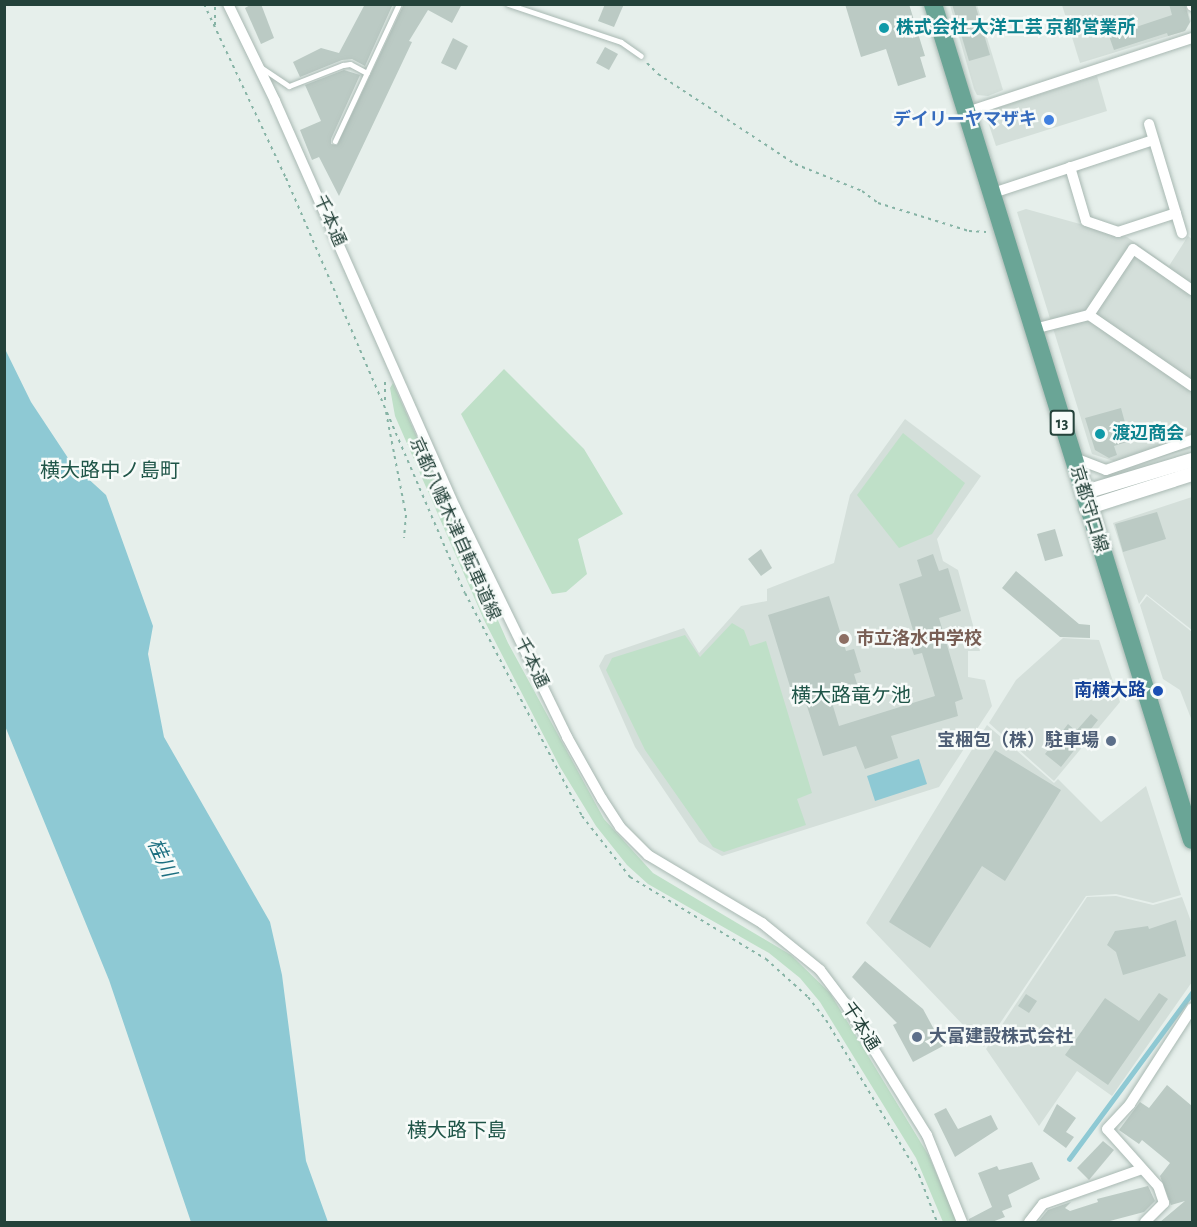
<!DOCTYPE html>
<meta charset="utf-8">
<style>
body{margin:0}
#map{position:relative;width:1197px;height:1227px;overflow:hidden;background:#e6efeb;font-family:"Alegreya Sans","Noto Sans JP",sans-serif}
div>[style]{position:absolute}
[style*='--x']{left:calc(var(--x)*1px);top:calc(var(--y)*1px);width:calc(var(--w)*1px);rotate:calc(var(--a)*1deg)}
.built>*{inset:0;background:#d4dfda}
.green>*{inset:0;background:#bfe0c8}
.water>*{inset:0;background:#8ec9d4}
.stream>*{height:4.5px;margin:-2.25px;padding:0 2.25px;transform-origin:2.25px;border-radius:2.25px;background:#8ec9d4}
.building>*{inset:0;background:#bbcac4}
.path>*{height:2px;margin-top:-1px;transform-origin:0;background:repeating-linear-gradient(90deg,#86b3a5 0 3px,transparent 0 7.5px)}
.roads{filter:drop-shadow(0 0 2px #a8b8b2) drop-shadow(0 0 2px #a8b8b2)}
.service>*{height:5px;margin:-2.5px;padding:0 2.5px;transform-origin:2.5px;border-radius:2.5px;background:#fff}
.minor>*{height:10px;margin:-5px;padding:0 5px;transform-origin:5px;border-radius:5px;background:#fff}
.tertiary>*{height:14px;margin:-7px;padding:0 7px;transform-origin:7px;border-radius:7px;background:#fff}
.primary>*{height:18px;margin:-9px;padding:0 9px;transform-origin:9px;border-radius:9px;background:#6aa596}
.dots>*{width:16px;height:16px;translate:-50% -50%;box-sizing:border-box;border:3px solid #f7fbf9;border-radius:50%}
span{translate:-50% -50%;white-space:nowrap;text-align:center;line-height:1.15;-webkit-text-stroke:5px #f7fbf9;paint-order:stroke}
.shield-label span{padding:2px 4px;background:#f7fbf9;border:2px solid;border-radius:4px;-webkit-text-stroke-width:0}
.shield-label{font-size:16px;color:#24423a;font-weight:700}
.culture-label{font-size:18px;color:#0d838f;font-weight:700}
.left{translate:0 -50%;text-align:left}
.shop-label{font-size:18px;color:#366cbe;font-weight:700}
.right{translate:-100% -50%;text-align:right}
.street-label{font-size:18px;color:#24423a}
.education-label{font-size:18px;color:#785e54;font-weight:700}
.transit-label{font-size:18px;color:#164399;font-weight:700}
.service-label{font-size:18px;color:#4e5e75;font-weight:700}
.neighbourhood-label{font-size:20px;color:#1f5548}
.water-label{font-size:20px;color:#1c6f80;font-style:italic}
.frame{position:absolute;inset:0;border:6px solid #24423a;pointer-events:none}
</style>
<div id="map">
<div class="built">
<i style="clip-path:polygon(950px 5px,977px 5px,1003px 90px,988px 96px,977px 95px,974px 89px)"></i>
<i style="clip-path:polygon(1062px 5px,1186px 5px,1191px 21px,1185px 31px,1080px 63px)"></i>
<i style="clip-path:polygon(1097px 76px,1107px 111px,996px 146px,987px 119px,993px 109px)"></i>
<i style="clip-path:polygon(1026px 209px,1127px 237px,1169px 266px,1188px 236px,1192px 239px,1192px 448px,1129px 466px,1092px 454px,1017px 212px)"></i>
<i style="clip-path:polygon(905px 419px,981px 476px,937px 539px,943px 561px,958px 570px,980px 651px,968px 651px,968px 677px,985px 680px,992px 706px,939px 787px,722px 856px,699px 842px,635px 747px,599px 666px,605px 655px,684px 628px,699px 653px,741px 606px,767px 601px,767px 589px,834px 563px,850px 495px)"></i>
<i style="clip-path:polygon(1192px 497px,1192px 630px,1146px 594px,1139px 604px,1113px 523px)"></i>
<i style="clip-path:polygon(1147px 596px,1192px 632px,1192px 721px,1180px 690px,1163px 679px,1140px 605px)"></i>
<i style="clip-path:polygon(1063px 638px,1099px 640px,1120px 702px,1054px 781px,989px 723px,1016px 680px)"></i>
<i style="clip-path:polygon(987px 725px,1054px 783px,1058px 779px,1101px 822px,1146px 786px,1181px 895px,1153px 903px,1116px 894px,1086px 896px,984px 1047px,866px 923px)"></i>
<i style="clip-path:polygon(1116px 896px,1153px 905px,1182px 897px,1192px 924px,1192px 982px,1112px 1096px,1077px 1071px,1039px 1126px,986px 1049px,1087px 897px)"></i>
</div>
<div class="green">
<i style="clip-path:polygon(504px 369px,584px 449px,623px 514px,578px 539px,587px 574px,566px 592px,552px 594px,461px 414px)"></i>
<i style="clip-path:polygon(393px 383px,508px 643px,604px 819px,653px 873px,791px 955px,830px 993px,929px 1156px,957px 1222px,943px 1222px,916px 1158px,820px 1002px,800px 978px,769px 953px,648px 884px,627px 865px,596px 826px,560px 767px,484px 620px,395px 416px,390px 388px)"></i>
<i style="clip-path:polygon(903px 433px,965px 483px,932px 534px,899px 548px,857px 495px)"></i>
<i style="clip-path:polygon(732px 623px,744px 630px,750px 646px,766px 641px,812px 793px,797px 799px,806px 825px,724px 852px,713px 847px,645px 750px,606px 670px,612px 658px,685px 635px,700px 657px)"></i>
</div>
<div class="water">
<i style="clip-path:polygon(5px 349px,31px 402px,72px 464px,106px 495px,153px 626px,148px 654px,164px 737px,270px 922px,282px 975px,306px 1161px,328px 1222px,191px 1222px,109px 980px,5px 726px)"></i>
<i style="clip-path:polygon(919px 759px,927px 784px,875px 801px,867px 776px)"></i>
</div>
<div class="stream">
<i style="--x:1069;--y:1159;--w:207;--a:-53.5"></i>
</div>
<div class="building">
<i style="clip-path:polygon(252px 4px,261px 4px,274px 38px,261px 44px,245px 8px)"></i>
<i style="clip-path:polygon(365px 4px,393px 4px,365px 66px,352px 59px,342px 60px,300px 77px,293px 62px,321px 48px,339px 53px)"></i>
<i style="clip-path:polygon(404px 4px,462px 4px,452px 23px,428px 10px,409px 41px,412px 42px,339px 196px,319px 157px,312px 160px,300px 130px,321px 121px,305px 85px,344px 70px,360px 75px,331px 139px,331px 144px,337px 145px)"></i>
<i style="clip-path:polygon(605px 4px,624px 4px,614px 27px,598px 21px)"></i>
<i style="clip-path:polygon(845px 4px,909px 4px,925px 56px,920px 57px,926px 77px,898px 86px,886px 49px,861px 57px)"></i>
<i style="clip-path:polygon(952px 4px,975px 4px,990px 55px,969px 61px)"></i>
<i style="clip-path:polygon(1169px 4px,1185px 4px,1190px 22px,1185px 31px,1168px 36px,1167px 33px,1114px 50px,1109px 36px,1172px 15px)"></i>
<i style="clip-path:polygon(453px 38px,468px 46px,456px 70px,441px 63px)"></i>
<i style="clip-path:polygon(605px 47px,618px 54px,609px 70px,596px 63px)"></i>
<i style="clip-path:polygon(1121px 408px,1130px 441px,1114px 446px,1117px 455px,1109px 458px,1095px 450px,1085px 418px)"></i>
<i style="clip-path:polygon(1157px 512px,1166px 539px,1123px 552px,1115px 524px)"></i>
<i style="clip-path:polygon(1055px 529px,1063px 556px,1045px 561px,1037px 534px)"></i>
<i style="clip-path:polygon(761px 549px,772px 568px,761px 576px,748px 559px)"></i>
<i style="clip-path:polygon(933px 554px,939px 571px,948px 568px,961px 611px,939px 618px,963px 699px,955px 702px,958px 716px,891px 736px,898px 758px,865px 769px,856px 746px,823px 756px,806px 703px,796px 706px,768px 615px,829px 596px,846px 651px,854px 649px,861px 672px,854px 674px,858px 687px,830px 696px,839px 726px,935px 696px,922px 653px,914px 655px,906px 632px,913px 630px,899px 584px,922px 576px,917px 560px)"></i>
<i style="clip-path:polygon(1016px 571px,1079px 624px,1090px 625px,1090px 638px,1060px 637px,1002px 588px)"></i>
<i style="clip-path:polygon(1091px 714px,1098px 720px,1061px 767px,1045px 754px,1068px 724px,1076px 731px)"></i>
<i style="clip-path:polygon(995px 750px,1061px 790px,1005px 881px,982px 866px,930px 948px,889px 922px)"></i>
<i style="clip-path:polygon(1176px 920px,1186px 956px,1123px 975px,1116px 952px,1107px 945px,1115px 931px,1148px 926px,1149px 929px)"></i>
<i style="clip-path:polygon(865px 961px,923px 1009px,943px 1046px,913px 1062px,893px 1025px,897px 1023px,852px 977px)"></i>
<i style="clip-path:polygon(1159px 993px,1168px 999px,1108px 1085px,1065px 1055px,1105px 998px,1139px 1021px)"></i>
<i style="clip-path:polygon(1026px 994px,1037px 1001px,1029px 1013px,1018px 1006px)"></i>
<i style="clip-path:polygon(1167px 1085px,1192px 1106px,1192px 1222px,1160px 1222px,1185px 1201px,1171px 1205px,1160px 1176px,1170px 1163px,1142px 1140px,1139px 1144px,1119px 1130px,1140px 1102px,1149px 1108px)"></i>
<i style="clip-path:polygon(1057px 1104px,1076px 1118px,1066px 1132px,1074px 1137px,1066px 1148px,1043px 1131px)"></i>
<i style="clip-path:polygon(946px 1108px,958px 1129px,991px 1115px,998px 1129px,955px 1157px,934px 1114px)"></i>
<i style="clip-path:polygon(1103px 1141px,1114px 1150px,1089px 1180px,1077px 1168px)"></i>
<i style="clip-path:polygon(1032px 1162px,1040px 1179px,1008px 1195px,1012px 1207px,1002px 1211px,1005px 1217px,992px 1222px,969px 1222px,969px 1219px,992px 1207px,978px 1173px,997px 1166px,999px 1170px)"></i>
<i style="clip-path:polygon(1148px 1186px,1155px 1201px,1144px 1212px,1106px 1222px,1038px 1222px,1048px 1210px,1071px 1202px,1065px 1208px,1070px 1211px,1098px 1202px,1097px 1199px)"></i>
</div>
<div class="path">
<i style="--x:204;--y:4;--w:192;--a:64.8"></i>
<i style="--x:286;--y:178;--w:452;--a:66.7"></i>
<i style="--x:465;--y:593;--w:252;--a:62.3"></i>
<i style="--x:582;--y:816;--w:78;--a:51.8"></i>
<i style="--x:630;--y:877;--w:159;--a:31.1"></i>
<i style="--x:766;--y:959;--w:57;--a:42.1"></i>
<i style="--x:808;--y:997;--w:29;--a:52"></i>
<i style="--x:826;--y:1020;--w:181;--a:59"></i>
<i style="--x:919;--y:1175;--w:50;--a:69"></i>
<i style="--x:215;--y:7;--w:19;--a:90"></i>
<i style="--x:647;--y:63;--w:16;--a:45"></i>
<i style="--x:658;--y:74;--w:164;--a:33.3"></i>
<i style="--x:795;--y:164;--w:72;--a:21.9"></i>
<i style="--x:862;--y:191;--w:20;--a:37"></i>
<i style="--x:878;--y:203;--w:95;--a:17.1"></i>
<i style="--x:969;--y:231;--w:17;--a:3"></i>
<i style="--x:385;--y:382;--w:21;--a:90"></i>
<i style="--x:386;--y:412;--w:105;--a:79"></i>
<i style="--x:406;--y:515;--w:23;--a:95"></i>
</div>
<div class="roads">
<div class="service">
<i style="--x:508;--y:4;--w:119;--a:18.6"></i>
<i style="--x:621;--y:42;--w:24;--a:35"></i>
<i style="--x:259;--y:66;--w:36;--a:34"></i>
<i style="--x:289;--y:86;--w:58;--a:-21.3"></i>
<i style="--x:343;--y:65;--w:7;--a:-8"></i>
<i style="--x:350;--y:64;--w:19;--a:28"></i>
<i style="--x:335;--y:141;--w:151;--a:-65"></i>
</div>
<div class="minor">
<i style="--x:228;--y:4;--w:108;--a:64.1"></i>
<i style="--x:275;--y:101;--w:444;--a:66.1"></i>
<i style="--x:455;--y:507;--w:256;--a:64"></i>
<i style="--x:567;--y:737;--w:71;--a:60.6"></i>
<i style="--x:602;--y:799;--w:33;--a:57"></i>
<i style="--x:620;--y:827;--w:40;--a:45"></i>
<i style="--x:648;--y:855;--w:133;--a:30.8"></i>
<i style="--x:762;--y:923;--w:75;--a:39"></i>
<i style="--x:820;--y:970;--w:41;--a:52.9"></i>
<i style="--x:845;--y:1003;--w:155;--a:58.2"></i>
<i style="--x:927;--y:1135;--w:94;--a:68.1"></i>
<i style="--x:1192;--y:4;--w:2;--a:90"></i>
<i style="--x:967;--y:112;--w:237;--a:-18.2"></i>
<i style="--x:1149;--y:124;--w:114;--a:73.2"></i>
<i style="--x:1070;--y:167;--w:56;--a:73.5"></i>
<i style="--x:1086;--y:221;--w:34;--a:19"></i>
<i style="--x:1118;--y:232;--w:61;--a:-18.1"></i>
<i style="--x:990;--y:194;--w:172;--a:-18.3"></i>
<i style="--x:1089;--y:315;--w:125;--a:34.6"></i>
<i style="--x:1034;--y:329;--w:57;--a:-14.3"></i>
<i style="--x:1089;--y:315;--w:79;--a:-56.3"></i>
<i style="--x:1133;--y:249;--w:72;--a:34.8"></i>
<i style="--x:1072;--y:457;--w:36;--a:21"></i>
<i style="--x:1106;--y:470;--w:91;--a:-19.2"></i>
<i style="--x:1029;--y:1222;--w:23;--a:-52"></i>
<i style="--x:1043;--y:1204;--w:105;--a:-19.5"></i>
<i style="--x:1145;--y:1222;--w:27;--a:-45"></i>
<i style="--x:1164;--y:1203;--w:18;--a:-109"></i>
<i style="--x:1158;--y:1186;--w:76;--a:-131.8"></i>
<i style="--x:1107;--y:1129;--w:34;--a:-47"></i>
<i style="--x:1130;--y:1104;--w:114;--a:-57.1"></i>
</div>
<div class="tertiary">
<i style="--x:1082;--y:493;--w:115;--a:-16.7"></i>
<i style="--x:1086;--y:508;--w:111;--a:-17.8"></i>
</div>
<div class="primary">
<i style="--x:933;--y:4;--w:875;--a:72.79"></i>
</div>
</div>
<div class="dots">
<i style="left:884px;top:28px;background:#0f9aa8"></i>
<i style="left:1049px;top:120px;background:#3f7fe0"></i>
<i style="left:1100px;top:434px;background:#0f9aa8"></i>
<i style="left:844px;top:639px;background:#8d6e63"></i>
<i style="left:1158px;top:691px;background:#1a4fb4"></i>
<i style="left:1111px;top:741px;background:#5c6f8a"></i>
<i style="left:917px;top:1037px;background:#5c6f8a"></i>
</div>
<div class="shield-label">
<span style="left:1062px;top:423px">13</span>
</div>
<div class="culture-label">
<span class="left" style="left:896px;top:28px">株式会社 大洋工芸 京都営業所</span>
<span class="left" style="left:1112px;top:434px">渡辺商会</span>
</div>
<div class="shop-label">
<span class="right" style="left:1037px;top:120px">デイリーヤマザキ</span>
</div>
<div class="street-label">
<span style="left:329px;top:221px;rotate:66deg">千本通</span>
<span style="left:1088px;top:509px;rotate:73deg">京都守口線</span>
<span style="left:454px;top:529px;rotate:66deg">京都八幡木津自転車道線</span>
<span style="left:531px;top:663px;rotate:64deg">千本通</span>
<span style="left:860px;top:1027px;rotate:58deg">千本通</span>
</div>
<div class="education-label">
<span class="left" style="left:856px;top:639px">市立洛水中学校</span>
</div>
<div class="transit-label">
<span class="right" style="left:1146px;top:691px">南横大路</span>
</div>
<div class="service-label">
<span class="right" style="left:1099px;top:741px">宝梱包（株）駐車場</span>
<span class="left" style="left:929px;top:1037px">大富建設株式会社</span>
</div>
<div class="neighbourhood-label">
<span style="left:110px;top:471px">横大路中ノ島町</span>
<span style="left:851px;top:696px">横大路竜ケ池</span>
<span style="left:457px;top:1131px">横大路下島</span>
</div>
<div class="water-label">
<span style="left:161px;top:858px;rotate:65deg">桂川</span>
</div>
<div class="frame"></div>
</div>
